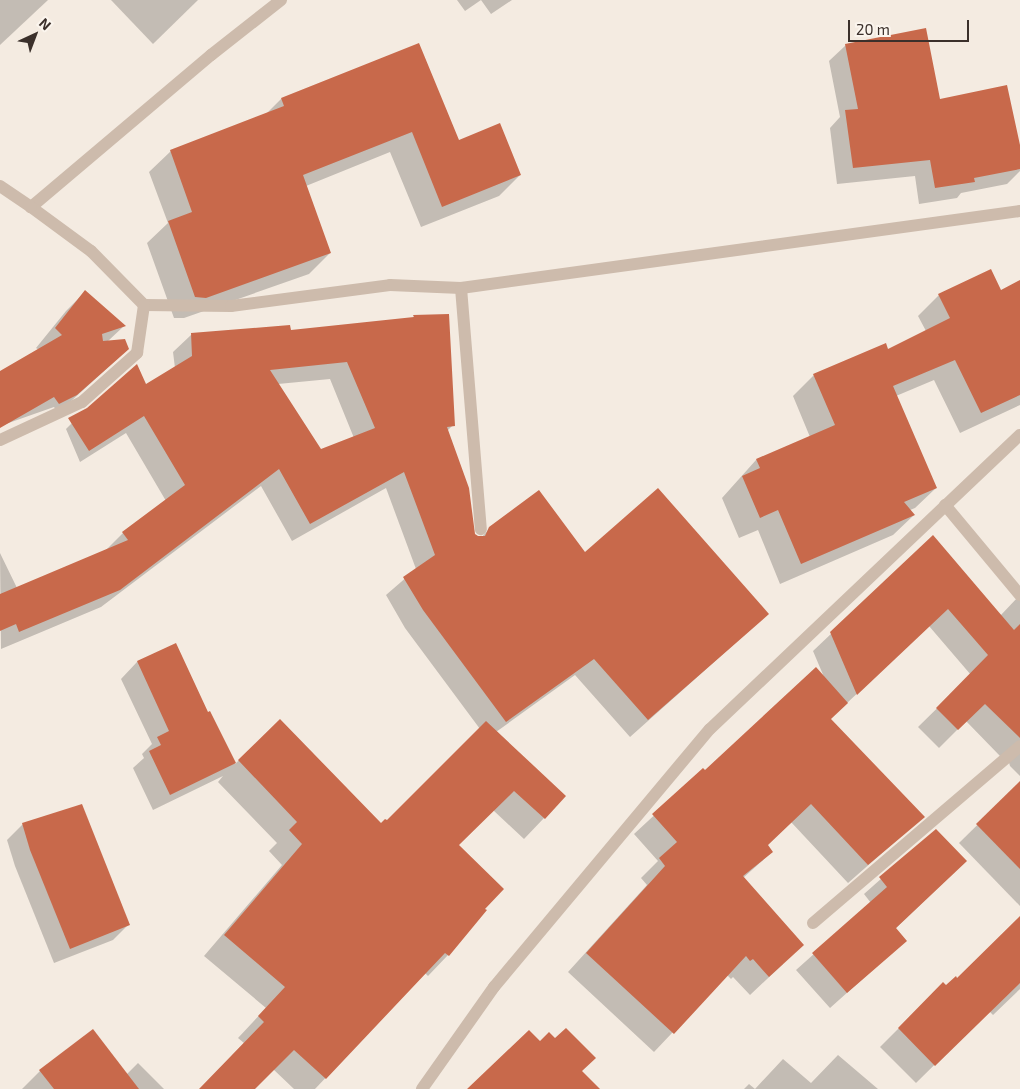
<!DOCTYPE html>
<style>
body{margin:0}
#map{position:relative;width:1020px;height:1089px;overflow:hidden;background:#f4ebe1;font-family:"Exo 2",sans-serif}
div>[style]{position:absolute}
[style*='--x']{left:calc(var(--x)*1px);top:calc(var(--y)*1px);width:calc(var(--w)*1px);rotate:calc(var(--a)*1deg)}
.shadow>*{inset:0;background:#0003}
.building>*{inset:0;background:#c8694b}
.street>*{height:12px;margin:-6px;padding:0 6px;transform-origin:6px;border-radius:6px;background:#cdbbac}
span{translate:-50% -50%;white-space:nowrap;text-align:center;line-height:1.15;-webkit-text-stroke:5px #fbf5ee;paint-order:stroke}
.north{position:absolute;left:10px;top:10px;width:50px;height:50px;-webkit-text-stroke:4px #fbf5ee;paint-order:stroke;rotate:43deg;font-size:14px;font-weight:700;line-height:20px;text-align:center;color:#3b302b}
.north::after{content:'';display:block;margin:auto;width:18px;height:22px;background:#3b302b;clip-path:polygon(50% 0,100% 100%,50% 72%,0 100%)}
.scale{position:absolute;left:848px;top:20px;width:121px;height:22px;box-sizing:border-box;border:2px solid #3b302b;border-top:0;padding-left:6px;font-size:15px;line-height:18px;white-space:nowrap;color:#3b302b;-webkit-text-stroke:4px #fbf5ee;paint-order:stroke}
</style>
<div id="map">
<div class="shadow">
<i style="clip-path:polygon(0 0,48px 0,0 45px)"></i>
<i style="clip-path:polygon(111px 0,198px 0,153px 44px)"></i>
<i style="clip-path:polygon(457px 0,512px 0,491px 14px,481px 0,465px 11px)"></i>
<i style="clip-path:polygon(846px 45px,1020px 151px,1020px 171px,1007px 184px,961px 193px,957px 198px,919px 204px,915px 176px,837px 184px,830px 128px,840px 117px,829px 61px)"></i>
<i style="clip-path:polygon(281px 99px,459px 142px,520px 175px,499px 196px,421px 227px,390px 152px,306px 186px,330px 253px,309px 274px,184px 318px,174px 318px,147px 243px,168px 223px,149px 172px,171px 151px,266px 114px)"></i>
<i style="clip-path:polygon(85px 292px,124px 326px,108px 341px,128px 349px,58px 413px,54px 407px,0 426px,0 372px,39px 350px,36px 348px,66px 311px)"></i>
<i style="clip-path:polygon(1001px 292px,1020px 299px,1020px 405px,960px 433px,934px 380px,896px 396px,936px 488px,915px 508px,910px 510px,914px 515px,893px 535px,780px 584px,758px 530px,739px 538px,722px 498px,756px 460px,810px 437px,793px 396px,814px 375px,888px 351px,926px 331px,918px 316px,939px 295px)"></i>
<i style="clip-path:polygon(evenodd,414px 316px,453px 425px,447px 431px,473px 535px,481px 538px,490px 528px,584px 554px,768px 614px,630px 737px,575px 675px,496px 732px,565px 796px,524px 839px,493px 810px,458px 845px,483px 909px,448px 955px,428px 976px,425px 973px,315px 1089px,294px 1089px,273px 1069px,254px 1089px,200px 1089px,244px 1043px,238px 1038px,266px 1008px,204px 956px,282px 865px,269px 851px,277px 843px,218px 782px,223px 776px,153px 810px,133px 768px,144px 758px,142px 754px,152px 744px,121px 679px,137px 662px,176px 645px,207px 714px,210px 712px,235px 764px,280px 721px,381px 825px,387px 822px,480px 729px,405px 628px,386px 595px,416px 569px,386px 488px,292px 541px,261px 486px,101px 607px,1px 649px,0 553px,17px 588px,105px 551px,123px 533px,166px 501px,126px 433px,80px 462px,66px 429px,84px 411px,145px 386px,175px 368px,173px 352px,191px 335px,289px 331px,412px 319px,414px 316px,330px 379px,354px 438px,321px 451px,278px 384px,330px 379px)"></i>
<i style="clip-path:polygon(933px 537px,1000px 616px,1020px 595px,1020px 776px,1010px 766px,1008px 759px,1000px 756px,966px 721px,939px 748px,918px 727px,971px 675px,929px 626px,830px 719px,923px 817px,848px 883px,791px 822px,766px 846px,772px 852px,743px 878px,783px 964px,750px 995px,733px 977px,731px 979px,727px 975px,654px 1052px,568px 972px,647px 885px,641px 878px,658px 861px,634px 834px,703px 770px,705px 771px,824px 677px,813px 651px)"></i>
<i style="clip-path:polygon(1020px 783px,1020px 906px,959px 843px)"></i>
<i style="clip-path:polygon(23px 824px,129px 924px,113px 940px,54px 963px,15px 866px,7px 840px)"></i>
<i style="clip-path:polygon(936px 830px,966px 861px,895px 929px,905px 941px,830px 1008px,796px 970px,871px 903px,864px 894px)"></i>
<i style="clip-path:polygon(1020px 918px,1020px 989px,993px 1015px,989px 1011px,916px 1083px,880px 1047px,943px 984px,946px 987px,957px 979px)"></i>
<i style="clip-path:polygon(838px 1055px,878px 1089px,755px 1089px,783px 1059px,811px 1083px)"></i>
<i style="clip-path:polygon(138px 1063px,164px 1089px,22px 1089px,40px 1071px,127px 1074px)"></i>
<i style="clip-path:polygon(749px 1084px,755px 1089px,744px 1089px)"></i>
</div>
<div class="building">
<i style="clip-path:polygon(926px 28px,940px 99px,1007px 85px,1020px 145px,1020px 169px,974px 178px,975px 182px,935px 188px,930px 160px,853px 168px,845px 110px,858px 109px,845px 44px)"></i>
<i style="clip-path:polygon(419px 43px,459px 140px,500px 123px,521px 175px,442px 207px,412px 132px,303px 175px,331px 253px,206px 298px,195px 297px,168px 221px,192px 212px,170px 150px,284px 106px,281px 98px)"></i>
<i style="clip-path:polygon(991px 269px,1001px 290px,1020px 280px,1020px 395px,981px 413px,955px 360px,893px 386px,937px 488px,904px 502px,915px 515px,801px 564px,778px 510px,760px 518px,742px 476px,760px 468px,756px 459px,835px 425px,813px 374px,886px 343px,888px 349px,950px 318px,938px 294px)"></i>
<i style="clip-path:polygon(85px 290px,126px 326px,102px 334px,103px 341px,125px 339px,129px 349px,77px 395px,59px 404px,54px 397px,0 428px,0 371px,62px 335px,55px 328px)"></i>
<i style="clip-path:polygon(evenodd,449px 314px,455px 426px,447px 427px,469px 488px,475px 534px,478px 536px,485px 536px,489px 527px,539px 490px,585px 552px,658px 488px,769px 614px,648px 720px,594px 659px,506px 722px,423px 610px,403px 577px,435px 555px,404px 472px,310px 524px,279px 469px,120px 590px,19px 632px,16px 624px,0 631px,0 594px,128px 540px,122px 532px,185px 485px,144px 416px,89px 451px,68px 418px,87px 408px,137px 364px,146px 384px,192px 356px,191px 333px,290px 325px,291px 330px,414px 317px,413px 315px,449px 314px,347px 362px,375px 428px,321px 449px,270px 370px,347px 362px)"></i>
<i style="clip-path:polygon(933px 535px,1014px 630px,1020px 624px,1020px 738px,985px 704px,958px 730px,936px 708px,988px 655px,948px 609px,857px 695px,830px 632px)"></i>
<i style="clip-path:polygon(176px 643px,208px 712px,210px 711px,236px 763px,170px 795px,149px 751px,161px 745px,157px 737px,169px 731px,137px 661px)"></i>
<i style="clip-path:polygon(816px 667px,848px 703px,831px 719px,925px 817px,868px 865px,811px 804px,768px 845px,773px 852px,743px 876px,804px 945px,769px 977px,753px 959px,750px 961px,746px 956px,674px 1034px,586px 953px,665px 866px,659px 858px,677px 842px,652px 814px,703px 768px,705px 770px)"></i>
<i style="clip-path:polygon(280px 719px,381px 823px,385px 819px,387px 820px,486px 721px,566px 796px,545px 819px,514px 791px,459px 845px,504px 889px,485px 909px,487px 910px,449px 956px,445px 953px,326px 1079px,294px 1050px,255px 1089px,199px 1089px,264px 1022px,258px 1016px,285px 987px,224px 935px,302px 844px,289px 830px,297px 822px,238px 760px)"></i>
<i style="clip-path:polygon(1020px 781px,1020px 869px,976px 824px)"></i>
<i style="clip-path:polygon(82px 804px,130px 925px,70px 949px,30px 850px,22px 823px)"></i>
<i style="clip-path:polygon(936px 829px,967px 861px,896px 928px,907px 941px,847px 993px,812px 953px,887px 887px,879px 877px)"></i>
<i style="clip-path:polygon(1020px 916px,1020px 983px,935px 1066px,898px 1028px,943px 982px,946px 985px,956px 976px,957px 978px)"></i>
<i style="clip-path:polygon(566px 1028px,596px 1058px,582px 1071px,600px 1089px,467px 1089px,529px 1030px,540px 1041px,549px 1032px,555px 1038px)"></i>
<i style="clip-path:polygon(93px 1029px,139px 1089px,54px 1089px,39px 1070px)"></i>
</div>
<div class="street">
<i style="--x:281;--y:0;--w:89;--a:141.8"></i>
<i style="--x:211;--y:55;--w:236;--a:139.8"></i>
<i style="--x:31;--y:207;--w:74;--a:36.3"></i>
<i style="--x:91;--y:251;--w:76;--a:45.5"></i>
<i style="--x:144;--y:305;--w:87;--a:0.7"></i>
<i style="--x:231;--y:306;--w:160;--a:-7.5"></i>
<i style="--x:390;--y:285;--w:71;--a:2.4"></i>
<i style="--x:461;--y:288;--w:564;--a:-7.84"></i>
<i style="--x:0;--y:186;--w:37;--a:34"></i>
<i style="--x:461;--y:288;--w:242;--a:85.3"></i>
<i style="--x:0;--y:440;--w:90;--a:-24.9"></i>
<i style="--x:82;--y:402;--w:74;--a:-41.7"></i>
<i style="--x:137;--y:353;--w:49;--a:-81.7"></i>
<i style="--x:945;--y:505;--w:117;--a:50.2"></i>
<i style="--x:813;--y:923;--w:272;--a:-40.5"></i>
<i style="--x:422;--y:1089;--w:125;--a:-54.8"></i>
<i style="--x:494;--y:987;--w:336;--a:-50.1"></i>
<i style="--x:710;--y:729;--w:427;--a:-43.5"></i>
</div>
<div class="north">N</div>
<div class="scale">20 m</div>
</div>
